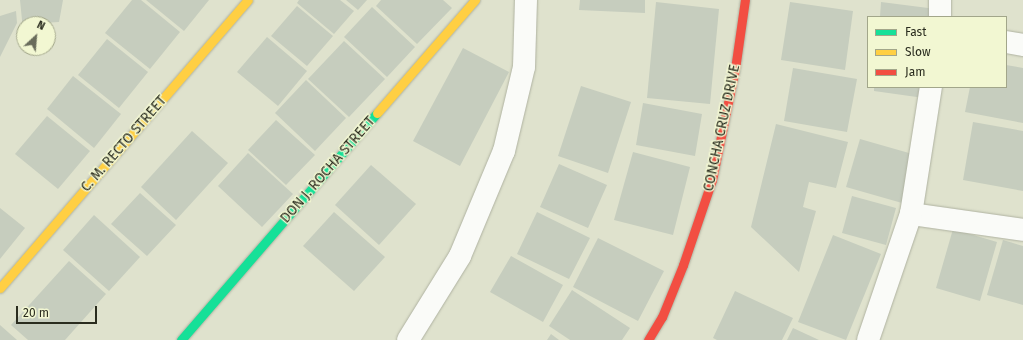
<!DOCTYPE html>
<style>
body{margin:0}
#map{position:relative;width:1023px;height:340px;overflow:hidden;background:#dfe2cd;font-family:"Fira Sans",sans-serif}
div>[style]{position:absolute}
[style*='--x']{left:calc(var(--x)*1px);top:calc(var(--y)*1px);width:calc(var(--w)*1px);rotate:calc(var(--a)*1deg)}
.building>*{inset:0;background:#c6cdbe}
.roads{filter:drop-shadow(0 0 1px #afb2a1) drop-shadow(0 0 1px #afb2a1)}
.street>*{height:22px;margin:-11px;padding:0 11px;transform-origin:11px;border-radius:11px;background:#fafbf8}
.fast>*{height:9px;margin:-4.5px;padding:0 4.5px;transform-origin:4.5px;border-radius:4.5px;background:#16e098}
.slow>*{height:9px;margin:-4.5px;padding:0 4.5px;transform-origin:4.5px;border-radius:4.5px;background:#ffcf43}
.jam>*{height:9px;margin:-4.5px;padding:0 4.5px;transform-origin:4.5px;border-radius:4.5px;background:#f24e42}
span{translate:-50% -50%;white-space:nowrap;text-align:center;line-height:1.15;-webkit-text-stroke:3px #f2f7d2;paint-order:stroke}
.street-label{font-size:14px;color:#2a2c1e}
.legend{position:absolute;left:867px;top:16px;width:140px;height:72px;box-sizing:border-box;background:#f2f7d2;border:1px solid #a2a68a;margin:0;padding:5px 7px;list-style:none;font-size:12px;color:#2a2c1e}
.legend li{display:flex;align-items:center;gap:8px;height:20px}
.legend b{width:20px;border:1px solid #a2a68a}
.north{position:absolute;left:16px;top:16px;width:40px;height:40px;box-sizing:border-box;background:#f2f7d2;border:1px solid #a2a68a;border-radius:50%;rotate:26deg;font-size:11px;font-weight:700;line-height:16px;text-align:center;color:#2a2c1e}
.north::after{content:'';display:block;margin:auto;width:14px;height:18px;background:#696c5b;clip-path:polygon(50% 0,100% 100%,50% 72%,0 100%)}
.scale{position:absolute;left:16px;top:306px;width:81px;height:18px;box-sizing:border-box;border:2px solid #2a2c1e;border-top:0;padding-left:5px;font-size:12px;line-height:14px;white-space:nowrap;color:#2a2c1e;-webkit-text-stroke:3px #f2f7d2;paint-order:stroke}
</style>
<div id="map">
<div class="building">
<i style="clip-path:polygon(20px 0,63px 0,59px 22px,24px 24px,23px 30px)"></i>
<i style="clip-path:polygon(132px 0,141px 0,180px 32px,150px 69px,105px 33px)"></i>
<i style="clip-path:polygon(146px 0,209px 0,184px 31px)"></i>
<i style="clip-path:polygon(299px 0,340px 0,354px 11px,334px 34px,297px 3px)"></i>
<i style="clip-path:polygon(346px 0,367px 0,358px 10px)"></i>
<i style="clip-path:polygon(381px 0,443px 0,452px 8px,417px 44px,376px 6px)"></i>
<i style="clip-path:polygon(580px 0,645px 0,645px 13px,579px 10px)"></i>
<i style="clip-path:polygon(656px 2px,719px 9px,710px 104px,647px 98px)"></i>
<i style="clip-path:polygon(790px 2px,853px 11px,845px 70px,781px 60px)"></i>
<i style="clip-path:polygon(881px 2px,936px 9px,935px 17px,880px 17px)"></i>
<i style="clip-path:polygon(297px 6px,333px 36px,307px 66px,271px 36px)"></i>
<i style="clip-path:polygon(372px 7px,415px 47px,387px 77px,344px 37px)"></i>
<i style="clip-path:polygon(16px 11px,17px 23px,0 57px,0 16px)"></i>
<i style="clip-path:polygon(267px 37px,307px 71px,278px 106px,237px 72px)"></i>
<i style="clip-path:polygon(107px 39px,148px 72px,119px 108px,78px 75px)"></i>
<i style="clip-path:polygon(344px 41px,385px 79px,349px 117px,308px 79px)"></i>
<i style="clip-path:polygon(463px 48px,509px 72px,460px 166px,413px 141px)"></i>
<i style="clip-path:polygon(1006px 65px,1023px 68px,1023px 123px,965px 112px,970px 87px,1006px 87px)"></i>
<i style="clip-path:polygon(793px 68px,857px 79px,847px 132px,784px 121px)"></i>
<i style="clip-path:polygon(73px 76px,121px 114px,94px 148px,47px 109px)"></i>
<i style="clip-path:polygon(306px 80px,346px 118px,315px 151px,275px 113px)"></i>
<i style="clip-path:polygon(581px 86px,631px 102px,608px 173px,558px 156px)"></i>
<i style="clip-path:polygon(874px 87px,926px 87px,924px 98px,874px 91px)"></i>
<i style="clip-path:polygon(643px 103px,702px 114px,695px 156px,636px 145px)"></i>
<i style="clip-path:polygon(47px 116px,90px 151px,58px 189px,15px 154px)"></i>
<i style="clip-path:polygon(276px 120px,315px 155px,286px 185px,248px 150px)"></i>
<i style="clip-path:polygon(973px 122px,1023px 131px,1023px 191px,963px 180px)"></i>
<i style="clip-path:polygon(776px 124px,848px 142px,836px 188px,809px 182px,803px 207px,816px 211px,799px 272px,751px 227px)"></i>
<i style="clip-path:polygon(192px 131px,228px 163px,176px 220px,141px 187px)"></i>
<i style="clip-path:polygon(860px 139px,916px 155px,902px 203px,846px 187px)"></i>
<i style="clip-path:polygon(633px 152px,690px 167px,673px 235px,614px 220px)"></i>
<i style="clip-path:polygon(248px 153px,293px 194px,262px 227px,218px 186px)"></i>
<i style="clip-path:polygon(559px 164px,607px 185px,588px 228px,540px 207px)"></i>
<i style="clip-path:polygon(371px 165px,416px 204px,379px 245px,335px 205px)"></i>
<i style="clip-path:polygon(140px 193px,176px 225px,147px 256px,111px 224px)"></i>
<i style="clip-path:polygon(852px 196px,896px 208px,886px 245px,842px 233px)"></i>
<i style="clip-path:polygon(0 208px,25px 228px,0 259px)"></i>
<i style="clip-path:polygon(334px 212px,385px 257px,354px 291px,303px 246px)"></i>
<i style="clip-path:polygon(537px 212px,590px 238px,569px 279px,517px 254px)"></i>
<i style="clip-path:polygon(94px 215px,140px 257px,109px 291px,63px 250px)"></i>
<i style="clip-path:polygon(953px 229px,997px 242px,980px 301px,936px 288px)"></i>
<i style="clip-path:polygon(833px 235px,881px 254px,846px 340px,798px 322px)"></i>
<i style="clip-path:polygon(598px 238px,664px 271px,638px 321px,573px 287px)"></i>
<i style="clip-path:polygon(1003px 240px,1023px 246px,1023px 305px,987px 295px)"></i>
<i style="clip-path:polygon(511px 256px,563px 285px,543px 322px,490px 292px)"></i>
<i style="clip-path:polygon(69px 261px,106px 294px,65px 340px,28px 340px,11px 325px)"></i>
<i style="clip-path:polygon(572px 290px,630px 328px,622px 340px,570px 340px,549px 326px)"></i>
<i style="clip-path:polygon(735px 291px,793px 318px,782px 340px,717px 340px,713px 338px)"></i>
<i style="clip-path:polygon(0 325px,17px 340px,0 340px)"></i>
<i style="clip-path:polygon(793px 328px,819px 340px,787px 340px)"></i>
<i style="clip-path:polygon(551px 334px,559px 340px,547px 340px)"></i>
</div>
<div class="roads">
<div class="street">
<i style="--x:940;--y:17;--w:17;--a:-90"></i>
<i style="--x:1006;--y:42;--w:17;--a:10"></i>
<i style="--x:911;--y:214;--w:113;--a:8.1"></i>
<i style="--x:408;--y:340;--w:99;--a:-58.2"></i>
<i style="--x:460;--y:256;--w:114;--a:-67.3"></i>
<i style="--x:504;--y:151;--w:86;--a:-76.6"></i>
<i style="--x:524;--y:67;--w:67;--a:-88.3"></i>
<i style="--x:868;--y:340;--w:133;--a:-71.2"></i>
<i style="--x:911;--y:214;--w:129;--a:-81.1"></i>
</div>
<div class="fast">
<i style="--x:181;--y:340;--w:300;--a:-49.2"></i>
</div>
<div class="slow">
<i style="--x:377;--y:113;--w:150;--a:-49.1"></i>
<i style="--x:0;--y:288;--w:380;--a:-49.3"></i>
</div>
<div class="jam">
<i style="--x:648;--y:340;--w:27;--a:-59"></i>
<i style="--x:662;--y:317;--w:56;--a:-68"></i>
<i style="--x:683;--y:265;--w:90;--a:-71.2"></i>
<i style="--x:712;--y:180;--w:113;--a:-78.3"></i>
<i style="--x:735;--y:69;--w:70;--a:-81.8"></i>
</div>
</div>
<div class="street-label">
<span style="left:722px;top:128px;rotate:-78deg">CONCHA CRUZ DRIVE</span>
<span style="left:124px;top:144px;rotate:-49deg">C. M. RECTO STREET</span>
<span style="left:328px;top:170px;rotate:-49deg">DON J. ROCHA STREET</span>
</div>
<ul class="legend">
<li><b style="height:5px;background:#16e098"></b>Fast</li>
<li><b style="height:5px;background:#ffcf43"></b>Slow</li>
<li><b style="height:5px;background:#f24e42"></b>Jam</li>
</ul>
<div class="north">N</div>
<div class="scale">20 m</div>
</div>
